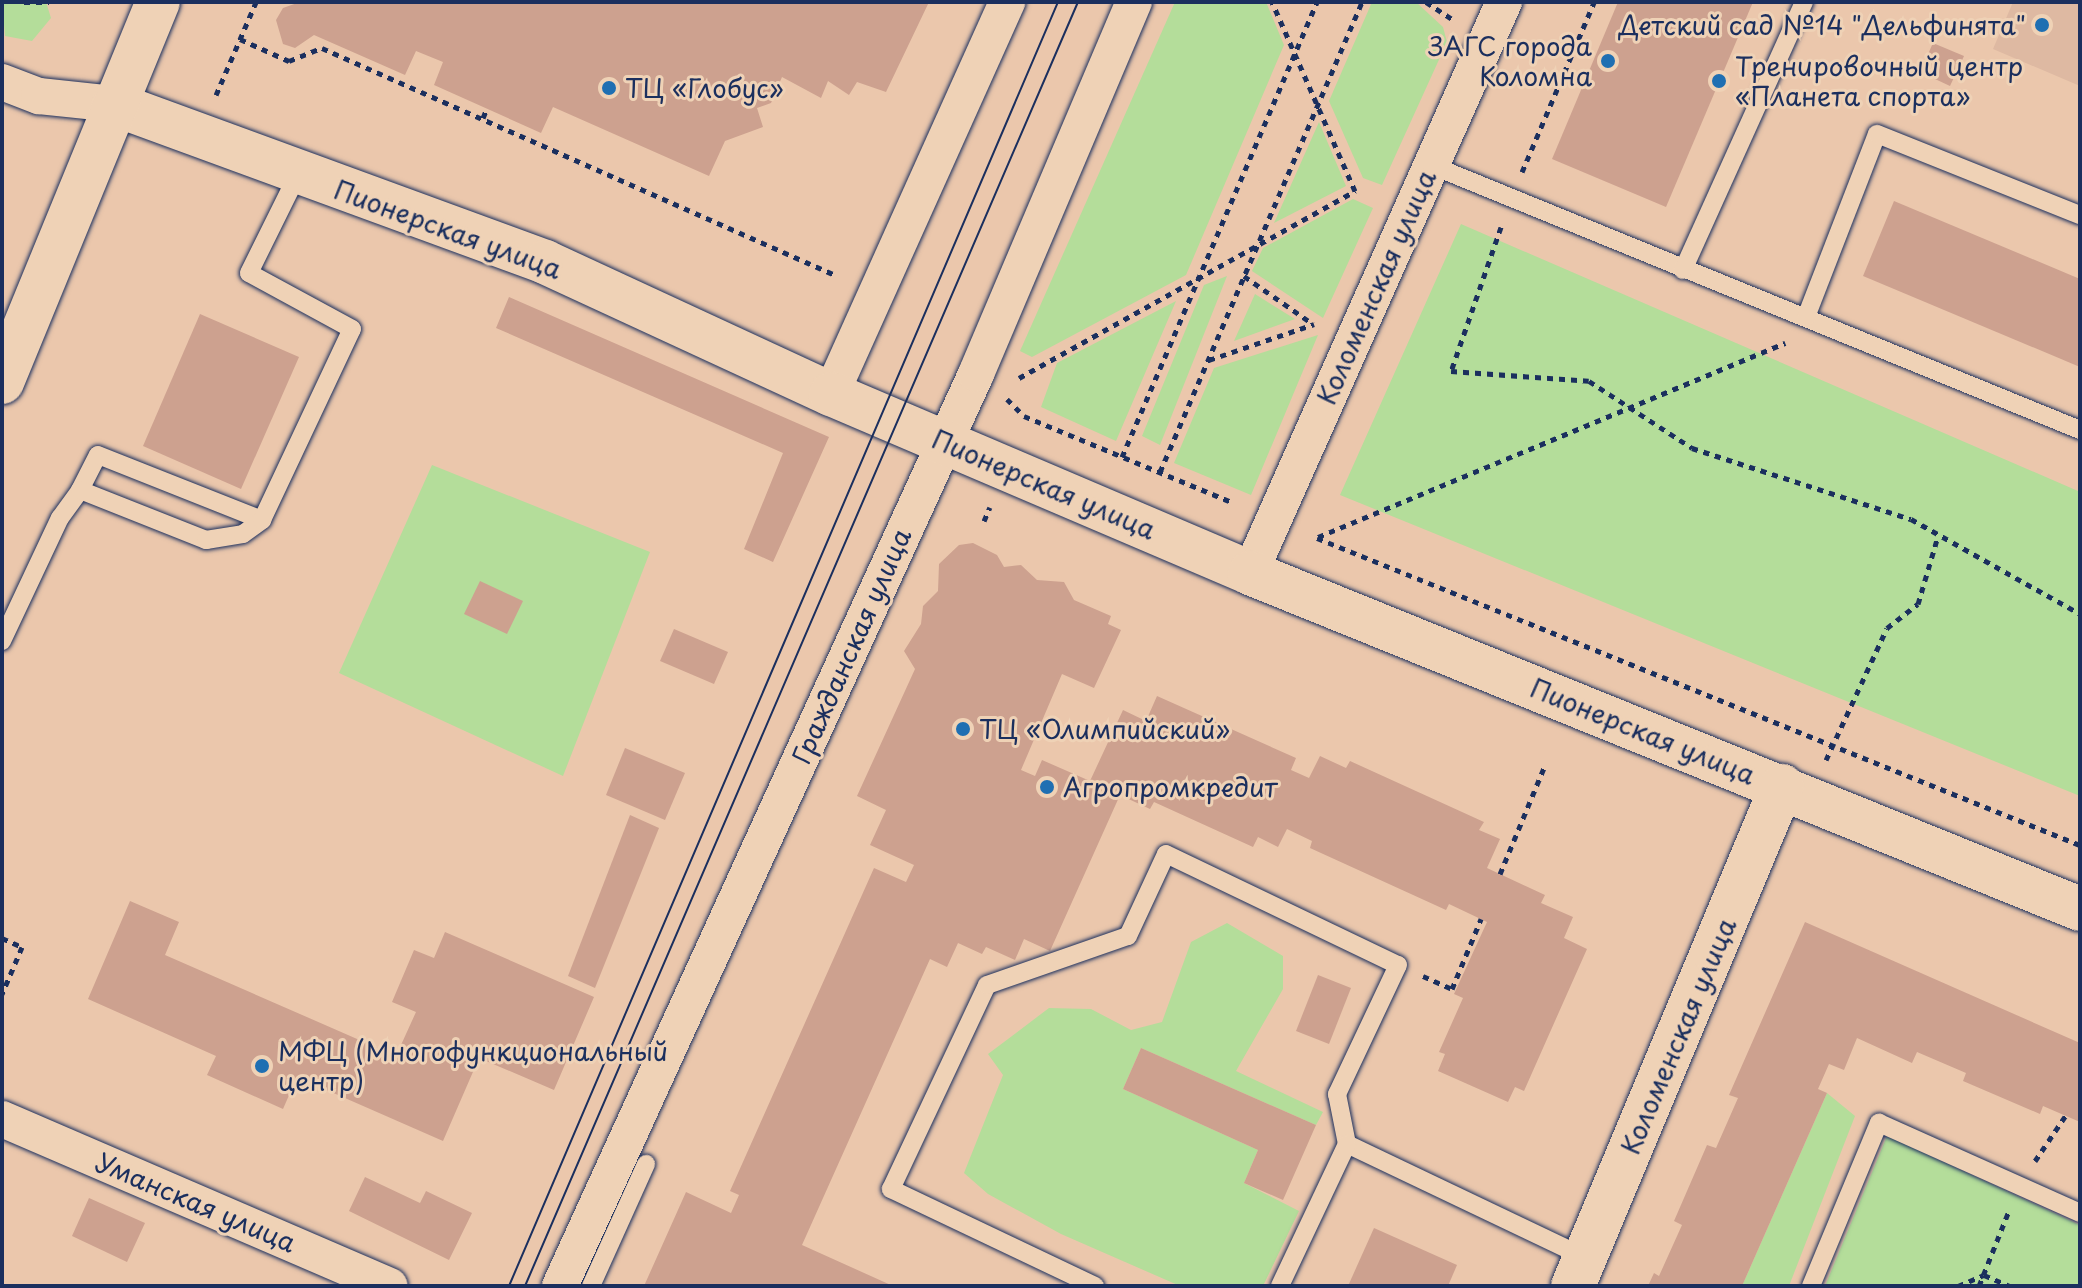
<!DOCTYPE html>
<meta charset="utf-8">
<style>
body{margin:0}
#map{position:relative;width:2082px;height:1288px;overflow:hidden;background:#ebc7ac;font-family:"Playpen Sans",sans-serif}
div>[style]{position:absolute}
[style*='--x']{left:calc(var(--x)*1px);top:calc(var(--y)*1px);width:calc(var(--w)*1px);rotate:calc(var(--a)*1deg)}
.built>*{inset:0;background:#deb9a2}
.green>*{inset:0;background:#b4dd9a}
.building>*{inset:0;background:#cda18f}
.path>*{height:5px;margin-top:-2.5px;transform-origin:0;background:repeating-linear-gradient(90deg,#1b2f5e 0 6px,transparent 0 12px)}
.roads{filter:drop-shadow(0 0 2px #1b2f5e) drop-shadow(0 0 2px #1b2f5e)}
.service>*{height:18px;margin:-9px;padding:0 9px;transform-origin:9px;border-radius:9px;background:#efd2b6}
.minor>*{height:36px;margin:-18px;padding:0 18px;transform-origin:18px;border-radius:18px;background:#efd2b6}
.tertiary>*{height:44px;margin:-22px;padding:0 22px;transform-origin:22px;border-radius:22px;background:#efd2b6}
.primary>*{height:44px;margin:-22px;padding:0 22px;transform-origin:22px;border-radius:22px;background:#efd2b6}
.tram>*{height:2px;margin:-1px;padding:0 1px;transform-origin:1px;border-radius:1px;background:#1b2f5e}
.dots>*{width:22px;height:22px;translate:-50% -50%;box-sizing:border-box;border:4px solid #efd2b6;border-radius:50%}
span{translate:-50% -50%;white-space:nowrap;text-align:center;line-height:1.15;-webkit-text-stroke:6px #efd2b6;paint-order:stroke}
.poi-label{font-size:26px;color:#1b2f5e}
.right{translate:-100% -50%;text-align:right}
.left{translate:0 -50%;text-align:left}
.street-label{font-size:26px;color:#1b2f5e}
.frame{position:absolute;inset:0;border:4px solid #1b2f5e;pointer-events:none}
</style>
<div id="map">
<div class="built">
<i style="clip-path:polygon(2013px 2px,2080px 2px,2080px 86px,1993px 49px)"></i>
</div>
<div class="green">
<i style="clip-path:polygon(2px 2px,46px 2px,51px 18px,32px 41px,5px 36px)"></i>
<i style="clip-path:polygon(1175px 2px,1266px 2px,1284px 45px,1186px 275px,1032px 357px,1020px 351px)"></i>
<i style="clip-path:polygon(1372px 2px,1416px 2px,1443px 27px,1447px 42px,1382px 185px,1363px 178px,1329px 101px)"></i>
<i style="clip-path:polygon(1319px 122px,1346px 186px,1274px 223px)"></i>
<i style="clip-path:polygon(1353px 199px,1373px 208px,1323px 318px,1252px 271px,1263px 248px)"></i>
<i style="clip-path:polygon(1461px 224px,2078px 491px,2080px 485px,2080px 796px,1340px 495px)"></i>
<i style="clip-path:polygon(1227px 276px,1160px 445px,1142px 436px,1204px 285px)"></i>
<i style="clip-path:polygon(1255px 294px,1295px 319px,1234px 341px)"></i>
<i style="clip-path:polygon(1176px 301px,1116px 441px,1041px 407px,1057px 363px)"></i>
<i style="clip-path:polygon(1318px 335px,1251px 495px,1174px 463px,1214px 368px)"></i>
<i style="clip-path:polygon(432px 465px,650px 552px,563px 776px,339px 673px)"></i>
<i style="clip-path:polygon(1227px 923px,1283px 956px,1283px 989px,1236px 1071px,1323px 1112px,1316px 1125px,1141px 1048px,1123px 1089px,1258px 1150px,1244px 1183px,1299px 1211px,1263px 1286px,1180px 1286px,1061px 1234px,988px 1194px,964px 1173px,1003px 1075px,988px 1054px,1049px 1008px,1091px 1009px,1131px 1030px,1162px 1022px,1191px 942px)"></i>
<i style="clip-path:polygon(1827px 1093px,1855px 1116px,1789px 1286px,1742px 1286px)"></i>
<i style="clip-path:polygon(1887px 1136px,2080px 1225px,2080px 1286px,1825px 1286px)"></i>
</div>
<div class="building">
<i style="clip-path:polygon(300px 2px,929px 2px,886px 92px,857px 82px,849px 95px,828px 81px,821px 98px,782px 77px,771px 103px,757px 108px,763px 127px,725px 141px,709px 176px,553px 107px,541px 133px,434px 85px,443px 62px,416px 51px,405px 75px,314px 35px,295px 48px,283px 44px,276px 20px,283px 8px)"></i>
<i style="clip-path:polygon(1618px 2px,1753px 2px,1666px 207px,1552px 159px)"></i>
<i style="clip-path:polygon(1933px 43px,1964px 56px,1950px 86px,1920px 72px)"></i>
<i style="clip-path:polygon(1894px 201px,2080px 279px,2080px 367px,1863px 276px)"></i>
<i style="clip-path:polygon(509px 297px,829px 437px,773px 562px,744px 549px,783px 453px,496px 328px)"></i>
<i style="clip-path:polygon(200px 314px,299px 357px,241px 489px,143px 446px)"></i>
<i style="clip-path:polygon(973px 543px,997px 555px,1004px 567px,1021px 565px,1037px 580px,1064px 582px,1074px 600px,1111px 616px,1108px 624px,1121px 630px,1094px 688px,1062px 674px,1021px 770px,1035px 776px,1042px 760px,1090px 781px,1123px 710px,1146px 721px,1157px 696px,1296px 758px,1291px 770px,1309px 778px,1320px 756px,1346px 768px,1350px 761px,1484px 822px,1479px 830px,1500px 839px,1487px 868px,1545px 895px,1541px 903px,1573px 917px,1564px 938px,1587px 949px,1555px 1021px,1524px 1091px,1515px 1087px,1508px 1102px,1438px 1071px,1445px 1054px,1439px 1052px,1463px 998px,1454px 994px,1487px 922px,1449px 904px,1446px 910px,1310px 848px,1312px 841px,1287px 829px,1278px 847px,1258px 837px,1253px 847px,1154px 802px,1150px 809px,1120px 795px,1050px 951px,1024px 939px,1015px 960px,986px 947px,982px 954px,958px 943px,947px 967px,930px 959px,802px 1245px,893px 1286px,644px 1286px,686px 1192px,731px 1213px,739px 1195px,730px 1191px,874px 868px,906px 882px,914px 865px,870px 845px,886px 810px,857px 796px,915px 669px,904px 651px,921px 624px,923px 606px,938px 591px,939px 564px,959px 545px)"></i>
<i style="clip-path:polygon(480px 581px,523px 601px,507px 634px,464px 614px)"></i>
<i style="clip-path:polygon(674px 629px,728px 652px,714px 684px,660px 661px)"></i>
<i style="clip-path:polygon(625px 748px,685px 773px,665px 820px,606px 795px)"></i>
<i style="clip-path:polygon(630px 815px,659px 828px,595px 988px,568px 976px)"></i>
<i style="clip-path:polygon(130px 901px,179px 922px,165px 955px,396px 1056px,416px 1012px,392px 1002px,414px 950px,434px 958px,445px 932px,594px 997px,554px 1090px,479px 1058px,443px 1141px,297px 1077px,283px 1109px,207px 1075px,216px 1056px,88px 999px)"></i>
<i style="clip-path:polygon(1805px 922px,2080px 1043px,2080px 1122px,2043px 1106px,2040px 1114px,1963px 1081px,1966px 1073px,1917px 1052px,1912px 1063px,1857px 1038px,1844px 1070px,1829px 1064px,1818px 1089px,1827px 1093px,1742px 1286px,1648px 1286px,1654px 1273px,1659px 1276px,1682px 1225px,1674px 1221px,1707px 1145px,1716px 1148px,1738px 1098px,1729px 1095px)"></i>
<i style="clip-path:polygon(1318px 975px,1351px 988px,1329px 1044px,1296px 1031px)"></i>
<i style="clip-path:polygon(1141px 1048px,1316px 1125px,1283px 1200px,1244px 1183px,1258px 1150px,1123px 1089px)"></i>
<i style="clip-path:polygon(365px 1177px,420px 1203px,426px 1191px,472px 1213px,449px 1260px,349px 1211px)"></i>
<i style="clip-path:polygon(89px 1198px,145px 1223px,127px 1262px,72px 1236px)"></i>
<i style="clip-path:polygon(1374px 1228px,1457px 1265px,1448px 1286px,1348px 1286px)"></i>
</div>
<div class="path">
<i style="--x:24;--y:2;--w:25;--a:0"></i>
<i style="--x:1426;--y:2;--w:35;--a:33"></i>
<i style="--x:240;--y:39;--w:54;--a:24.2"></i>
<i style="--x:289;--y:61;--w:35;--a:-22"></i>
<i style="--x:322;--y:48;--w:559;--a:23.86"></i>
<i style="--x:216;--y:95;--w:101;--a:-66.7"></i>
<i style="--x:483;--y:118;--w:11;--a:-68"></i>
<i style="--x:1522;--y:172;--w:185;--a:-67"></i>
<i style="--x:1501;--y:227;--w:152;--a:109.1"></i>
<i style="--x:1451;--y:371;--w:138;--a:4.1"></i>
<i style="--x:1589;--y:381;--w:123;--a:33"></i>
<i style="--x:1692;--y:448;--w:230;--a:18"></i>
<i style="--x:1911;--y:519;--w:194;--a:29.3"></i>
<i style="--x:1244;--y:276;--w:84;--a:34.8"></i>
<i style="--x:1209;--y:360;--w:111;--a:-18.9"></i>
<i style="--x:1019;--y:378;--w:385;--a:-29.1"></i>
<i style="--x:1355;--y:191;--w:206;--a:-113.7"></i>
<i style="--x:1007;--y:399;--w:24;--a:45"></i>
<i style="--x:1024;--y:416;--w:225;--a:22.5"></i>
<i style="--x:1122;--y:457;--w:495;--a:-66.8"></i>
<i style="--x:1160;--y:472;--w:512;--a:-66.74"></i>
<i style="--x:984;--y:521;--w:15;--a:-67"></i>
<i style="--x:1318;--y:537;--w:506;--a:-22.56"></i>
<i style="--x:1317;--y:538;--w:822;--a:21.92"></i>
<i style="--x:1826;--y:760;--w:145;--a:-65.2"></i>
<i style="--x:1887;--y:628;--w:39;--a:-38"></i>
<i style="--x:1918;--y:604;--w:71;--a:-73.6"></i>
<i style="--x:1500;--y:874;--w:115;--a:-67.5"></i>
<i style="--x:2;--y:938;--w:22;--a:24"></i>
<i style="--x:22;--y:947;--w:51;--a:113.1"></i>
<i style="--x:1423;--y:976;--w:32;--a:24"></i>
<i style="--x:1452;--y:989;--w:76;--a:-67.5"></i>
<i style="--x:2035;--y:1161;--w:55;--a:-56"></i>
<i style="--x:1958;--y:1286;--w:28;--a:-23"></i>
<i style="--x:1984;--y:1275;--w:28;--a:23"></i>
<i style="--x:1979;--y:1286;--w:79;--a:-68.3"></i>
</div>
<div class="roads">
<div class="service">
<i style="--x:1431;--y:165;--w:701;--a:22.21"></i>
<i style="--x:1683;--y:270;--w:294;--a:-65.7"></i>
<i style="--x:1806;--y:317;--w:196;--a:-68.8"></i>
<i style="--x:1877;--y:134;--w:219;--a:21.8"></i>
<i style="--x:80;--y:490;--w:39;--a:-63"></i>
<i style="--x:98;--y:455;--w:176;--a:21.6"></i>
<i style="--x:2;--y:641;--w:136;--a:-64.8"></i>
<i style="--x:60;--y:518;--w:34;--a:-54"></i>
<i style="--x:80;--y:490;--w:136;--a:21.6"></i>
<i style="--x:206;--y:540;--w:37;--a:-9"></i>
<i style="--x:243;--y:534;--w:24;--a:-36"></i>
<i style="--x:262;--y:520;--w:211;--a:-64.8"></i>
<i style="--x:352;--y:329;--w:117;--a:-151.5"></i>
<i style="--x:249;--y:273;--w:110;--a:-63.7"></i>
<i style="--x:1347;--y:1144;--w:265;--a:25.5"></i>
<i style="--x:591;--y:1286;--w:134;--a:-65.7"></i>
<i style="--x:1095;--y:1286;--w:226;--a:-154.6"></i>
<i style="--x:891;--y:1189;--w:225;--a:-64.8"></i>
<i style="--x:987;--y:985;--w:149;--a:-19.2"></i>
<i style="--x:1128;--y:936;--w:90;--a:-65.1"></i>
<i style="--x:1166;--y:854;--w:257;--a:25.6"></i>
<i style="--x:1398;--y:965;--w:143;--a:115.3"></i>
<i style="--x:1337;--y:1094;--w:51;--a:78.7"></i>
<i style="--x:1347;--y:1144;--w:157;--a:115.3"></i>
<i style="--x:1811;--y:1286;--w:177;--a:-67.4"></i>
<i style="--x:1879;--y:1123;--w:220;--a:24.1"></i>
</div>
<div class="minor">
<i style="--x:2;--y:82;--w:40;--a:21"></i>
<i style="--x:39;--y:96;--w:75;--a:6.1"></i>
<i style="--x:831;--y:394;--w:430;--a:-65.8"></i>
<i style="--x:1250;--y:573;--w:625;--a:-66.02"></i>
<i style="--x:2;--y:1119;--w:422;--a:23.3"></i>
<i style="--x:560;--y:1286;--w:1002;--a:-65.48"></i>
<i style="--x:976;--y:374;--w:404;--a:-67"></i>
</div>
<div class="tertiary">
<i style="--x:114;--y:104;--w:459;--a:20.1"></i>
<i style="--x:545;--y:262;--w:315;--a:24.8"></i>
<i style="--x:831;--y:394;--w:456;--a:23.1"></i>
<i style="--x:1250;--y:573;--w:895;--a:22.04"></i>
<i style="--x:1573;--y:1286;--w:542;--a:-67.32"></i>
</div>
<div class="primary">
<i style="--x:2;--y:382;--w:411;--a:-67.7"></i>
</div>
</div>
<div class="tram">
<i style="--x:509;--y:1286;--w:1396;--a:-66.85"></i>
<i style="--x:525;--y:1286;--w:1398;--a:-66.7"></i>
</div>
<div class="dots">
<i style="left:2042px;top:25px;background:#1f6fb2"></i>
<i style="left:1608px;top:61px;background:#1f6fb2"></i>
<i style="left:1719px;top:81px;background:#1f6fb2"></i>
<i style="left:609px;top:88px;background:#1f6fb2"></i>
<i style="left:963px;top:729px;background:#1f6fb2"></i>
<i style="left:1047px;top:787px;background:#1f6fb2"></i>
<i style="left:262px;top:1066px;background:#1f6fb2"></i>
</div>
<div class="poi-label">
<span class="right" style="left:2026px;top:25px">Детский сад №14 "Дельфинята"</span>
<span class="right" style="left:1592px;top:61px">ЗАГС города<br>Коломна</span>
<span class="left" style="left:1735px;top:81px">Тренировочный центр<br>«Планета спорта»</span>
<span class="left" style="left:625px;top:88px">ТЦ «Глобус»</span>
<span class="left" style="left:979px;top:729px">ТЦ «Олимпийский»</span>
<span class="left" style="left:1063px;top:787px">Агропромкредит</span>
<span class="left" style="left:278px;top:1066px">МФЦ (Многофункциональный<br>центр)</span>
</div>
<div class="street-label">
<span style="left:448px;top:229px;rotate:20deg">Пионерская улица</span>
<span style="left:1376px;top:287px;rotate:-66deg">Коломенская улица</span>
<span style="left:1044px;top:484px;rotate:23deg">Пионерская улица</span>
<span style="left:851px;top:646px;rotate:-66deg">Гражданская улица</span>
<span style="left:1643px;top:731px;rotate:22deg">Пионерская улица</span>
<span style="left:1678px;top:1036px;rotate:-67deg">Коломенская улица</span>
<span style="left:196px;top:1202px;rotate:23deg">Уманская улица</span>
</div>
<div class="frame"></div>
</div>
